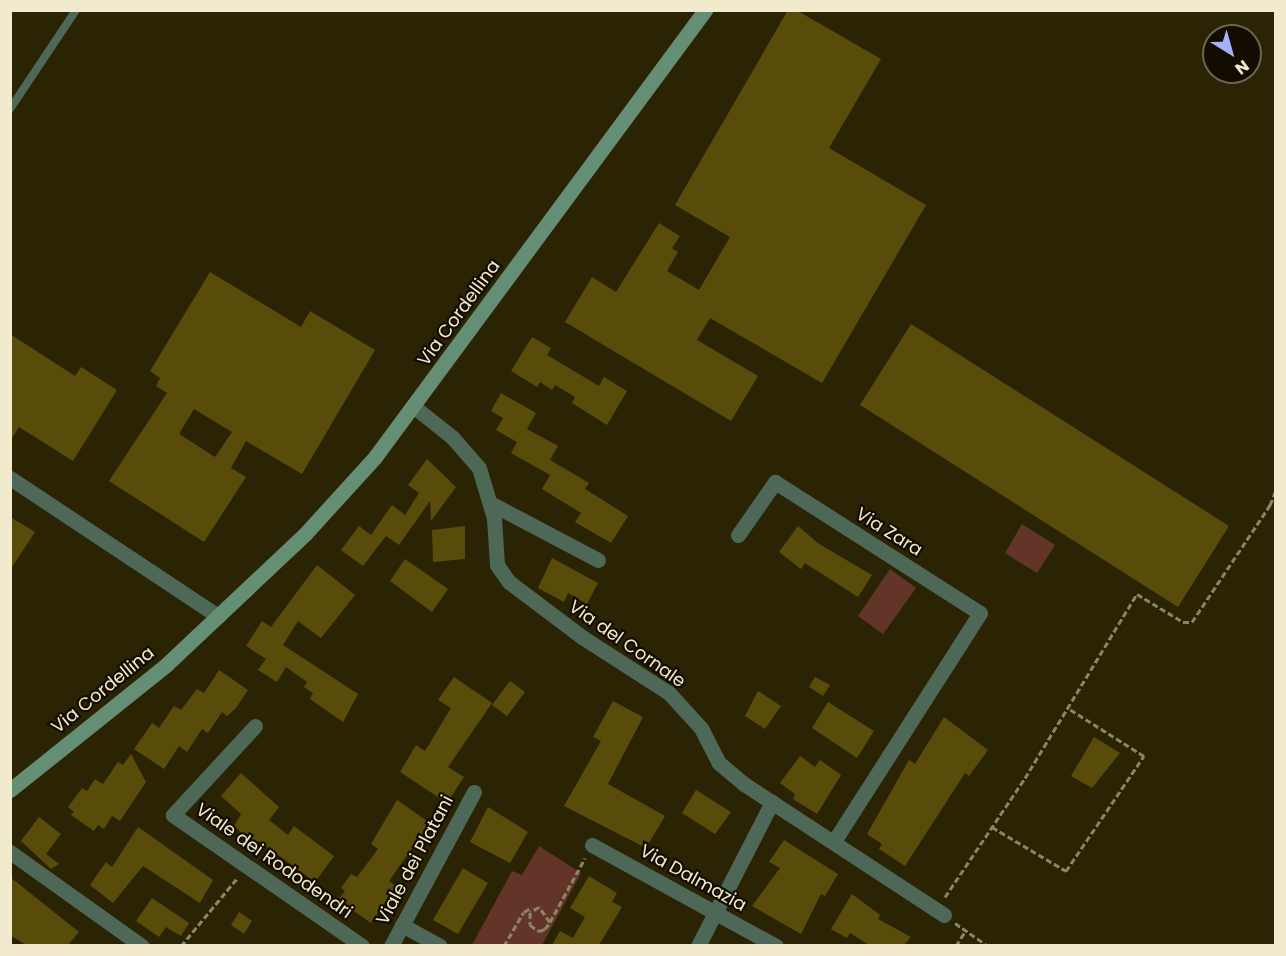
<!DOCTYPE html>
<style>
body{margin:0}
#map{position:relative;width:1286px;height:956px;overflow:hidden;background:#2b2404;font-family:Poppins,sans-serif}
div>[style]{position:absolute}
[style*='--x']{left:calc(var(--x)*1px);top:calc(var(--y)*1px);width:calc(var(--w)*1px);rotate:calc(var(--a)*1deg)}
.green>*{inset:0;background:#633529}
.building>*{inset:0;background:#594c0b}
.path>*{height:3px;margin-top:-1.5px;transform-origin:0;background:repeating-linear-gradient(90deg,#8b8465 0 6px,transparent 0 9px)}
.lane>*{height:8px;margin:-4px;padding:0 4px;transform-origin:4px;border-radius:4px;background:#4e6857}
.street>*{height:15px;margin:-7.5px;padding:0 7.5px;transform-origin:7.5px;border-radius:7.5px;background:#4e6857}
.secondary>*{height:15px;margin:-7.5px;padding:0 7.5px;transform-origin:7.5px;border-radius:7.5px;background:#658f74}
span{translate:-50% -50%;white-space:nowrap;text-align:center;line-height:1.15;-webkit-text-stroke:4.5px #120d00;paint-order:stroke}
.street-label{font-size:18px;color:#f1eacc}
.frame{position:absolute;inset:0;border:12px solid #f1eacc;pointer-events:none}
.north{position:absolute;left:1202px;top:24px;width:60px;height:60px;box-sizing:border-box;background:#120d00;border:2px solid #6b6552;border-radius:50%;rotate:143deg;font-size:16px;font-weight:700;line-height:24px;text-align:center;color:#f1eacc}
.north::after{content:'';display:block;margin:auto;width:21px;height:27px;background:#a5b1fc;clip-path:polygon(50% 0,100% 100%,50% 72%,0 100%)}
</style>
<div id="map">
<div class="green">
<i style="clip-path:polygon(1022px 524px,1055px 545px,1037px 573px,1005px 553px)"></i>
<i style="clip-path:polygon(890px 569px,916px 588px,883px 634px,858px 616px)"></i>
<i style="clip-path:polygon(539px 846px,581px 873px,542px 945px,472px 945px,512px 871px,522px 875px)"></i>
</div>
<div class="building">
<i style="clip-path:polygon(788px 10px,796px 10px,881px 59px,829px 148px,926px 205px,822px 383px,710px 318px,697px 340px,758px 376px,731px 421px,565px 322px,592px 277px,616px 292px,659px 223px,680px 236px,672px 248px,678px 252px,667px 271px,699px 290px,730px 237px,675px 205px)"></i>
<i style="clip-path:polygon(evenodd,210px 272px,301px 327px,310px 311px,375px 350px,302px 474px,246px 441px,231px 468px,246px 477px,204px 542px,109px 481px,167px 393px,156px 386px,160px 378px,150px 371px,210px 272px,194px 409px,232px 432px,215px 457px,179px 434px,194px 409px)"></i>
<i style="clip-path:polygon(911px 324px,1229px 526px,1178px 607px,860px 405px)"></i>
<i style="clip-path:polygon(10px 334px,75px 376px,81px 367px,117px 390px,73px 461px,19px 427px,10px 441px)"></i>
<i style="clip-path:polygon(532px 337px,551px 348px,547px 355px,599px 386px,604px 377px,627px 391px,607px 425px,572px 403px,575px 397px,555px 385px,552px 390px,540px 382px,537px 387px,511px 371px)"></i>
<i style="clip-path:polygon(501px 393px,536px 413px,527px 429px,558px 446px,550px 460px,589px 483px,585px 489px,628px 516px,611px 543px,575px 522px,581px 513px,542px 489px,550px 475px,511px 453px,517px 442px,496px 430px,503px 418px,491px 411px)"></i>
<i style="clip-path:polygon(427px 459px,456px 487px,431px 521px,430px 501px,399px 545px,386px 536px,363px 566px,341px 550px,359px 526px,371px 535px,392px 505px,405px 515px,419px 493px,408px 485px)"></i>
<i style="clip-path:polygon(10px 517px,35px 532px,10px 570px)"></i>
<i style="clip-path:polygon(465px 526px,465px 559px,433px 562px,432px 530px)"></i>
<i style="clip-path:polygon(798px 526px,819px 544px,872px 575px,858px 597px,805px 563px,801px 569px,779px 552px)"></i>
<i style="clip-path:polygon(552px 558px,598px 583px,587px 604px,568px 593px,564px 602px,538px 588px)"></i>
<i style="clip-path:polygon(405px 559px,448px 589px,432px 612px,390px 581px)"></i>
<i style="clip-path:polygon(317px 565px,355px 595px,321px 638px,298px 621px,283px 645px,358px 694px,343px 722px,310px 699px,313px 693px,304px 687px,307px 682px,286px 667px,277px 682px,258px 670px,266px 659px,246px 646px,262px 621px,271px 627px)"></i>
<i style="clip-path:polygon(219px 670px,248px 690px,236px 708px,227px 716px,222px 712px,208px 733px,202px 729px,187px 752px,179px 746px,164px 769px,134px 749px,152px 723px,159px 728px,174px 706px,181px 710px,197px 689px,204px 693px)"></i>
<i style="clip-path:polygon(454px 677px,492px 703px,448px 767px,464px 777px,447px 803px,400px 772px,416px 745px,425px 751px,451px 708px,438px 700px)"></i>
<i style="clip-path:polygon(815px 677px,830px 685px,823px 696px,809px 687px)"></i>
<i style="clip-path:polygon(510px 681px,525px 692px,507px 716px,492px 705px)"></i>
<i style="clip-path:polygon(758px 691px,781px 706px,765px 729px,745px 716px)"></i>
<i style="clip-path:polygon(613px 701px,643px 717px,608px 784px,665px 816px,646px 848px,564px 806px,601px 741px,593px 737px)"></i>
<i style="clip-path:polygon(828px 702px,874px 731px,857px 758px,812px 728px)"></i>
<i style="clip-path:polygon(944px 717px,988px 750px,969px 776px,965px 773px,905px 866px,879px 849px,882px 844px,867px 834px,909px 760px,915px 764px)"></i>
<i style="clip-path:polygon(1094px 737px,1120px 753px,1092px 788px,1071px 776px)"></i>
<i style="clip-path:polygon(131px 754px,146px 782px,120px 821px,112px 816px,104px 829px,98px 825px,94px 831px,71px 815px,74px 812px,68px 807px,82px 788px,87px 791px,95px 779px,103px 784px,118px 762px,123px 765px)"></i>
<i style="clip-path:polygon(800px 756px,815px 767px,820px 760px,841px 775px,817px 814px,793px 799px,795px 794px,780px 783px)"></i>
<i style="clip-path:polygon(241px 773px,279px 807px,269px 820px,288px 835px,294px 826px,334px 856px,315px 882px,259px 841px,255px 845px,234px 826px,241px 814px,221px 796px)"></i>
<i style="clip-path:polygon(696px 790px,731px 812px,715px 834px,682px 813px)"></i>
<i style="clip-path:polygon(397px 800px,430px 823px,389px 881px,396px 886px,371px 923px,338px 900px,345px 891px,341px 888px,351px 874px,357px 877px,378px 849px,371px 844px)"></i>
<i style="clip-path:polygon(488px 807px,528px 832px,510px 863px,470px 842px)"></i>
<i style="clip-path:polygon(39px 817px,61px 834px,46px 854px,59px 864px,51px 869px,21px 841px)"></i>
<i style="clip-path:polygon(138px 827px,213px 880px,200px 903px,143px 866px,113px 903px,90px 885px,106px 862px,112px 867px)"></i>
<i style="clip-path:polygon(784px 840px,838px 874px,825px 896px,821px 894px,801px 934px,752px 906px,780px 868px,769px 862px)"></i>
<i style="clip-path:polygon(463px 868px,488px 883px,458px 934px,433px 920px)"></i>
<i style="clip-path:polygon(589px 876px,617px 893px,612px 902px,622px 907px,599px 945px,552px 945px,560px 931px,573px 938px,585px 917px,570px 908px)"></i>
<i style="clip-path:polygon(10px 877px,79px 932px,68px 945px,26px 945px,10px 935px)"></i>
<i style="clip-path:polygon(852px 894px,880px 915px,878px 919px,911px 937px,904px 945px,869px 945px,850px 933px,847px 938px,831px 929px)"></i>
<i style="clip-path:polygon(152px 898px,189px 923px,181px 936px,166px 927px,159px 937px,136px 921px)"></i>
<i style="clip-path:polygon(239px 912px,252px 921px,244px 934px,231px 925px)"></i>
</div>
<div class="path">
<i style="--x:992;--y:827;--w:86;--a:30.7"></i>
<i style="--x:1066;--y:871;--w:139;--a:-55.9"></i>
<i style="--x:1144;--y:756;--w:90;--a:-147.7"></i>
<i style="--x:945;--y:897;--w:143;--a:-56.1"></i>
<i style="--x:1025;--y:778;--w:215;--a:-58.7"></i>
<i style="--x:1137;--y:594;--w:54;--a:31.3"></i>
<i style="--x:1183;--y:622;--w:9;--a:0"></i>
<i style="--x:1192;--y:622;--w:141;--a:-56.3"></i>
<i style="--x:1270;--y:505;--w:16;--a:-68"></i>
<i style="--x:550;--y:922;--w:19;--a:-126"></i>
<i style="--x:539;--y:907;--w:10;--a:151"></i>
<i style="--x:530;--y:912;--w:13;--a:90"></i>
<i style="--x:530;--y:925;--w:11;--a:34"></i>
<i style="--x:539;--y:931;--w:6;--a:-18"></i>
<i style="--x:545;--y:929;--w:9;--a:-54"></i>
<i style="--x:550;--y:922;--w:73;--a:-61.3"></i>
<i style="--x:955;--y:923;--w:40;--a:34.9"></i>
<i style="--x:181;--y:946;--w:89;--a:-50.4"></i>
<i style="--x:504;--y:946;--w:39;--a:-60"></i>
<i style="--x:524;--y:912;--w:9;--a:-32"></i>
<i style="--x:956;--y:946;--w:19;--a:-58"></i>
</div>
<div class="lane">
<i style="--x:10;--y:109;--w:119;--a:-56.3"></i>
</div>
<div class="street">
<i style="--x:413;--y:406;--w:50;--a:38.5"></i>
<i style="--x:452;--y:437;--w:41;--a:48.9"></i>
<i style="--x:479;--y:468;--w:52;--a:73.3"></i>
<i style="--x:494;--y:518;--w:47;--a:86.3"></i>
<i style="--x:497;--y:565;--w:21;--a:55"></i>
<i style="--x:509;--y:582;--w:91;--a:37"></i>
<i style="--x:582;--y:637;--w:103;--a:32.8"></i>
<i style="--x:669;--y:693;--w:47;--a:47.6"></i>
<i style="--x:701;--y:728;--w:39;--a:63"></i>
<i style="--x:719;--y:763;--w:33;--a:40"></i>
<i style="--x:744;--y:784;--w:239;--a:33.2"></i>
<i style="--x:10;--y:478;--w:250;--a:33.6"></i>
<i style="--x:490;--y:503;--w:122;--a:27.8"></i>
<i style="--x:738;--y:535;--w:65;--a:-55.1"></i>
<i style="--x:775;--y:482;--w:243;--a:32.6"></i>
<i style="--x:980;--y:613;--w:271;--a:122.6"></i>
<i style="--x:255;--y:726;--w:121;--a:132.7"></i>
<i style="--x:173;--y:815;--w:230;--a:34.7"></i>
<i style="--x:592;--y:845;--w:210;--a:28.8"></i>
<i style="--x:10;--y:852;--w:162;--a:35.5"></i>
<i style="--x:402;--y:925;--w:43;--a:28.9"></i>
<i style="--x:391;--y:946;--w:175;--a:-61.7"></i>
<i style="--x:698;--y:946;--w:162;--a:-62.8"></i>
</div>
<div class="secondary">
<i style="--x:10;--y:790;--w:201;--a:-38.7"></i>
<i style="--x:167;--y:664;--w:190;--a:-43.3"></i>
<i style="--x:305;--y:534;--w:104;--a:-47.7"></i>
<i style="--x:375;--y:457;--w:556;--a:-53.56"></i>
</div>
<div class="street-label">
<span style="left:459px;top:313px;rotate:-54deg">Via Cordellina</span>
<span style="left:889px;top:532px;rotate:32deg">Via Zara</span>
<span style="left:627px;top:644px;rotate:35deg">Via del Cornale</span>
<span style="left:103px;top:690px;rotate:-39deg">Via Cordellina</span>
<span style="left:415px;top:860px;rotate:-62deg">Viale dei Platani</span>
<span style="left:274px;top:861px;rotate:35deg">Viale dei Rododendri</span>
<span style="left:693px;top:878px;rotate:29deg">Via Dalmazia</span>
</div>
<div class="frame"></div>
<div class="north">N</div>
</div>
